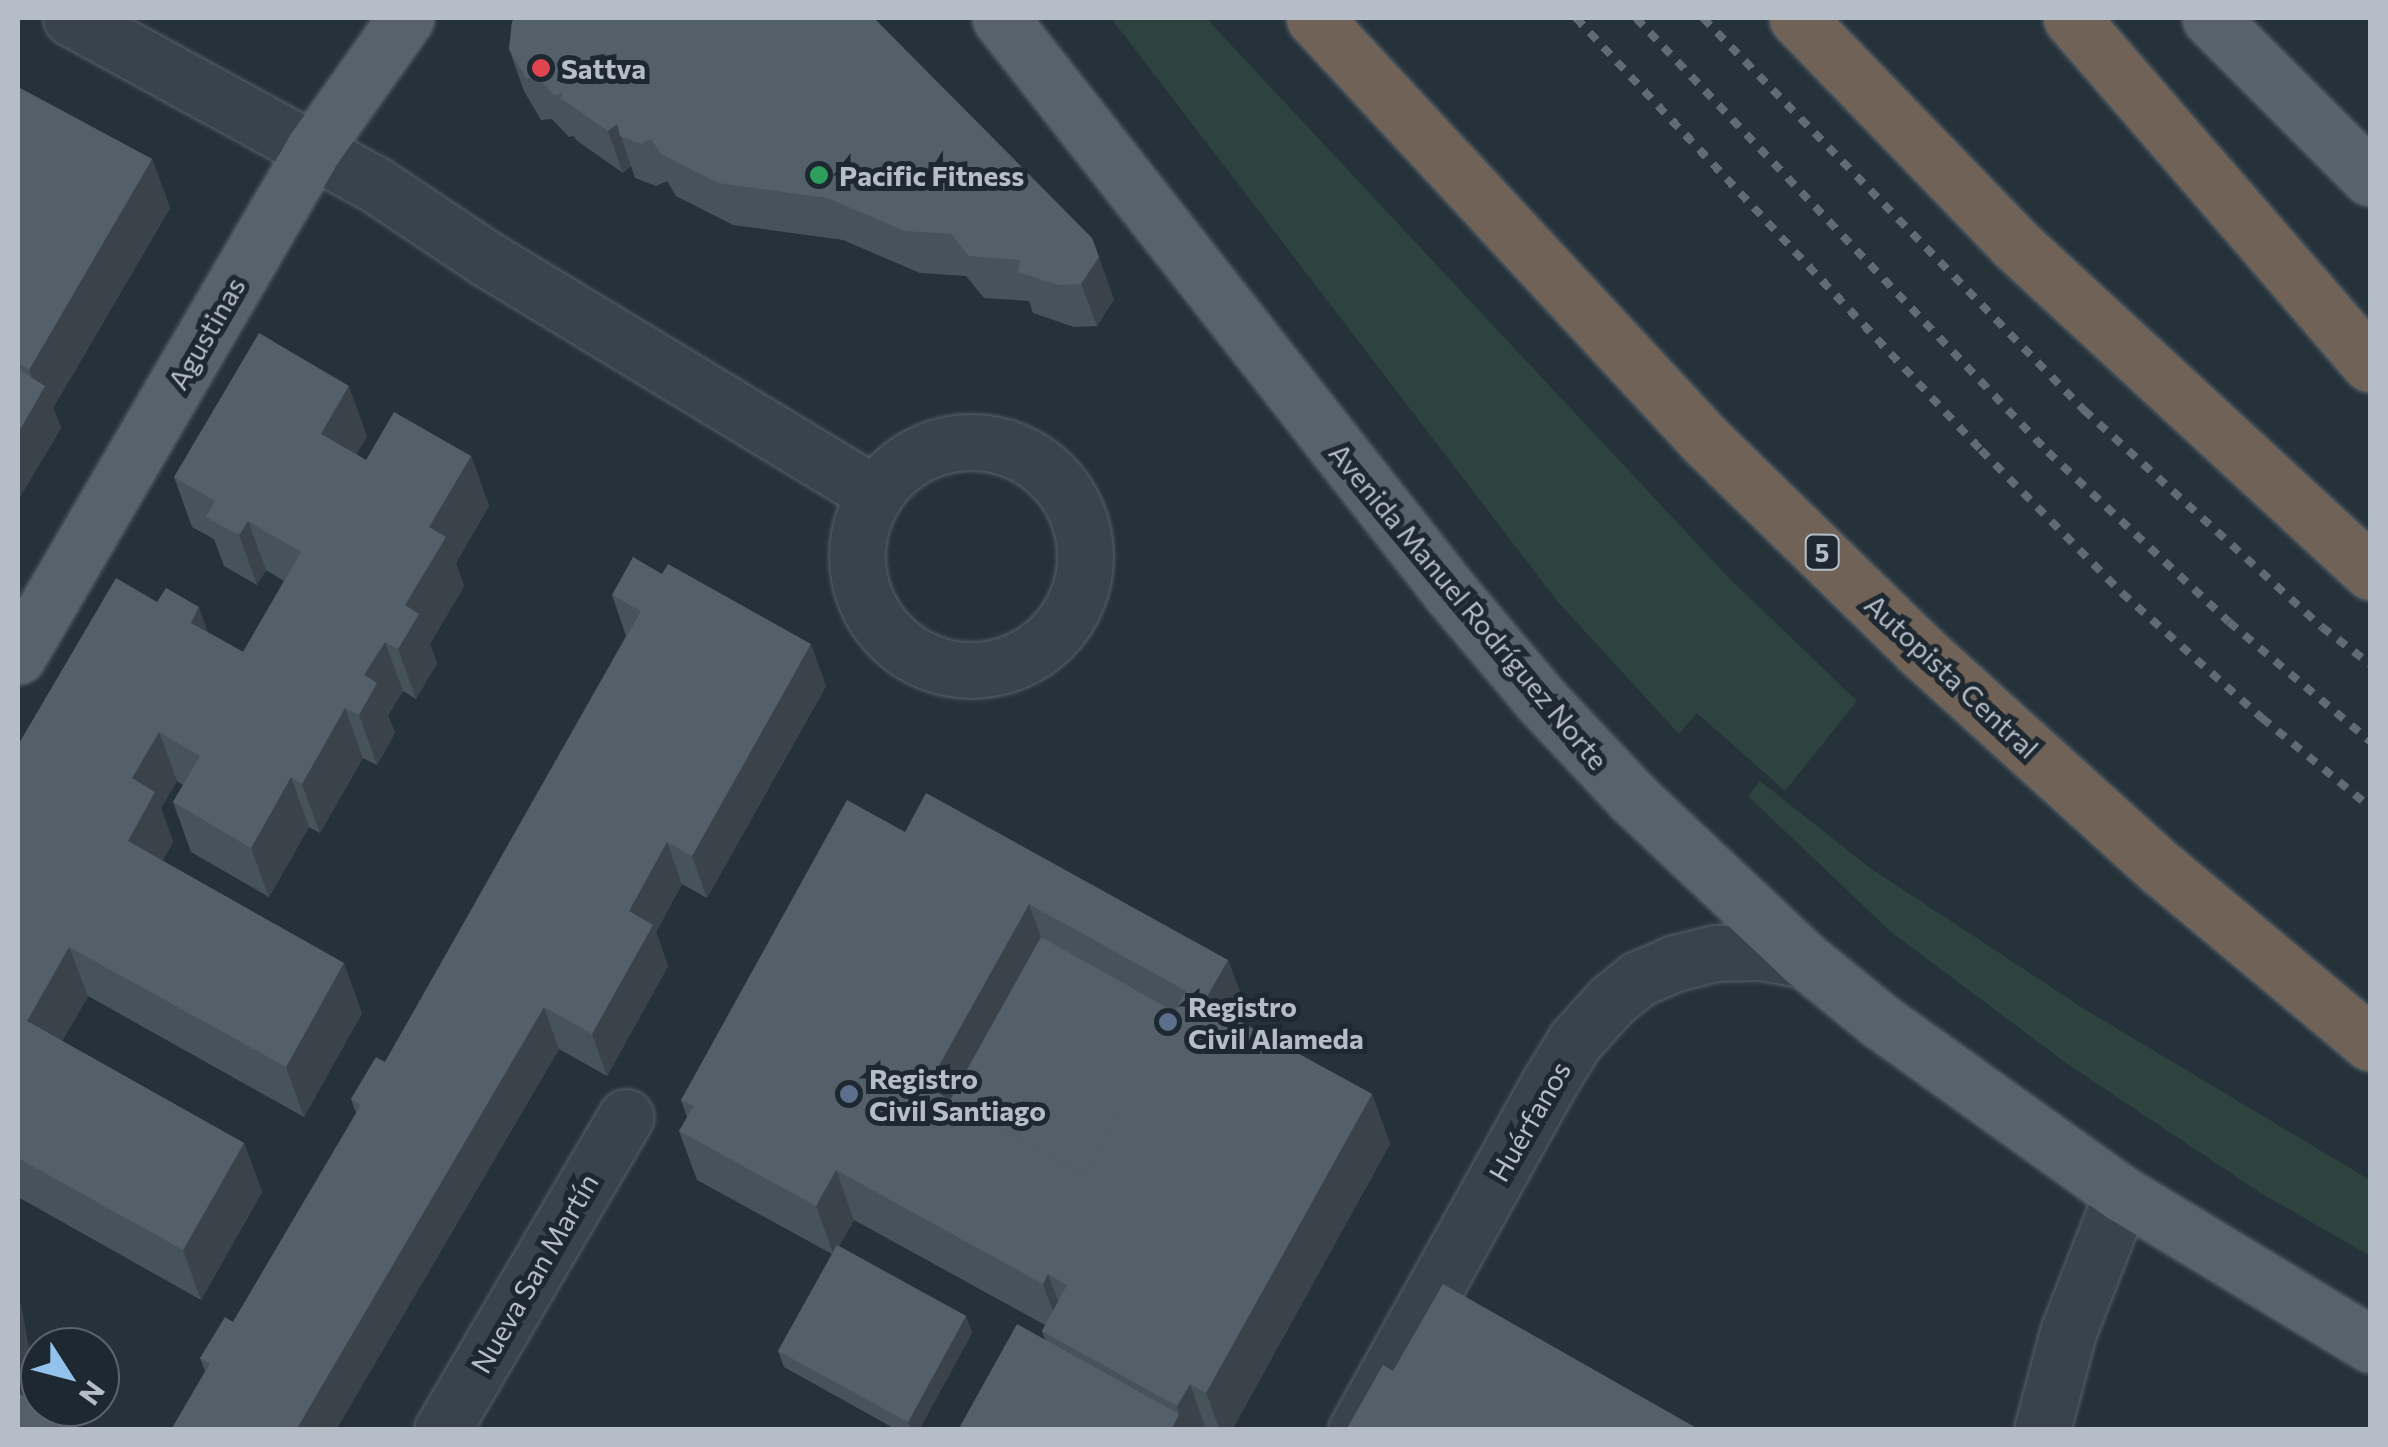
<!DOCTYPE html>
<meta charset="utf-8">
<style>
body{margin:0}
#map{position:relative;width:2388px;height:1447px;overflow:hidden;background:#26323a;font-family:Commissioner,sans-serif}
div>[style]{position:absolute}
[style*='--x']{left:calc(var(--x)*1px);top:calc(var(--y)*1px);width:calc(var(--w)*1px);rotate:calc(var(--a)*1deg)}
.green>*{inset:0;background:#2e423f}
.roads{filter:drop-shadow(0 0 2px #576169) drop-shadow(0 0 2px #576169)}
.minor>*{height:55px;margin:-27.5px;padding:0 27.5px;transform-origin:27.5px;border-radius:27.5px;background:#39434b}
.minor>.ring{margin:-27.5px;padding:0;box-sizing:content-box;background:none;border:55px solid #39434b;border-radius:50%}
.major>*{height:55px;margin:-27.5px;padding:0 27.5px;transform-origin:27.5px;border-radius:27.5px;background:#57626b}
.highway>*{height:55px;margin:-27.5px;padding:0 27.5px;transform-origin:27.5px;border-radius:27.5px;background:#706257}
.rail>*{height:8px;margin-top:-4px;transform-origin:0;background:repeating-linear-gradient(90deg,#606b74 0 10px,transparent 0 20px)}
.wall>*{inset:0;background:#47535b}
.shaded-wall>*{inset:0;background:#3a434a}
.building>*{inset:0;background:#53606a}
.dots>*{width:28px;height:28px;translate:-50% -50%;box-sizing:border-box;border:5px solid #1e2830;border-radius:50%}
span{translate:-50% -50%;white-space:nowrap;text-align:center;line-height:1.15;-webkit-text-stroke:10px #1e2830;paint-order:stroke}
.shield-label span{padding:2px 8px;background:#1e2830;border:2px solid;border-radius:8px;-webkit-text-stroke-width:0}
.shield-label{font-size:25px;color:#b5bec6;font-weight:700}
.poi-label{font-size:28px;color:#b5bec6;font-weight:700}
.left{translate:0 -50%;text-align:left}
.street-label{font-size:28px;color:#b5bec6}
.frame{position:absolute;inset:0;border:20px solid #b5bec6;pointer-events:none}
.north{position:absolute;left:20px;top:1327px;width:100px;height:100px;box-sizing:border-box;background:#1e2830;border:2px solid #5a646c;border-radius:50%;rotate:126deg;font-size:28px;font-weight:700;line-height:40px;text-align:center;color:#b5bec6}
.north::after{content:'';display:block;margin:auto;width:35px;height:45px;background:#93c3ed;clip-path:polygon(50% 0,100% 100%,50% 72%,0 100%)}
</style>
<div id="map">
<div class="green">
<i style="clip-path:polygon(1111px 18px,1206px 18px,1729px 578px,1857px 701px,1785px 791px,1697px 713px,1679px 734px,1558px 602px)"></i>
<i style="clip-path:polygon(1760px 781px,1870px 868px,2086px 1010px,2370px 1180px,2370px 1256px,2259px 1192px,2066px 1063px,1891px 932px,1748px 796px)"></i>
</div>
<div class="roads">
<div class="minor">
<i style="--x:71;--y:18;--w:344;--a:28.7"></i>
<i style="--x:373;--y:183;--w:137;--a:33.7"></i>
<i style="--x:487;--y:259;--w:454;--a:31.2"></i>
<i class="ring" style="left:857px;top:442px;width:173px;height:173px"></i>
<i style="--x:442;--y:1430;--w:363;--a:-59.6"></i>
<i style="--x:1356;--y:1430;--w:395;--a:-60.9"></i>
<i style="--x:1548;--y:1085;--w:52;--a:-58.5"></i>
<i style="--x:1575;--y:1041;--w:54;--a:-48"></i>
<i style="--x:1611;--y:1001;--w:35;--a:-39"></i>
<i style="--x:1638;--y:979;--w:40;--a:-23.4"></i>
<i style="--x:1675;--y:963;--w:42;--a:-13.7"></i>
<i style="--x:1716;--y:953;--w:45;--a:-1.3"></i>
<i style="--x:1761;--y:952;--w:45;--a:10.3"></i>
<i style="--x:2042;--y:1430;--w:101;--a:-75.1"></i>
<i style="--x:2068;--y:1332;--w:148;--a:-68.6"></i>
</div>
<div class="major">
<i style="--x:1000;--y:18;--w:731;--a:51.89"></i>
<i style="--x:1451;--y:593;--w:140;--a:49.9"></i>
<i style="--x:1541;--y:700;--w:134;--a:46.8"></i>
<i style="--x:1633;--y:798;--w:236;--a:43.3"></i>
<i style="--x:1805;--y:960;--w:97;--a:39.1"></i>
<i style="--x:1880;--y:1021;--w:297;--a:35.6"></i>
<i style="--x:2122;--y:1194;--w:290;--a:31.2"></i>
<i style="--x:2210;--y:18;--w:226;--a:45"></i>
<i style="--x:18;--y:656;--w:588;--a:-59.77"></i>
<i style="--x:314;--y:148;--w:159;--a:-54.7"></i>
</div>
<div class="highway">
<i style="--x:1314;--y:18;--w:577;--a:47.18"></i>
<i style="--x:1706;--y:441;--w:298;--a:44.3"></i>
<i style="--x:1919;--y:649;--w:328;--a:42.2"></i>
<i style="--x:2162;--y:869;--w:271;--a:39.9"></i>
<i style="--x:1797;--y:18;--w:313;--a:46"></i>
<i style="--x:2014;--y:243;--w:485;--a:42.7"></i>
<i style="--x:2071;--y:18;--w:457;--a:49.2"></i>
</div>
</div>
<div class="rail">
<i style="--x:1576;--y:18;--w:592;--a:46.85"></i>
<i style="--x:1981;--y:450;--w:201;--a:45.4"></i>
<i style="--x:2122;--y:593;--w:188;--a:41.8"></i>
<i style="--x:2262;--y:718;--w:140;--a:39.5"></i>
<i style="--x:1636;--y:18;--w:598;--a:46.49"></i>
<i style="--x:2048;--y:452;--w:248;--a:43.2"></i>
<i style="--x:2229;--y:622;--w:185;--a:40.2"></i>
<i style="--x:1703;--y:18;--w:547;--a:45.82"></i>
<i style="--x:2084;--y:410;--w:322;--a:42.4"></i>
<i style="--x:2322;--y:627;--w:61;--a:37.6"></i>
</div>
<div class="wall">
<i style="clip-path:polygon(512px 22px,1114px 299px,1097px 326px,1074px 327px,1033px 313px,1029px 301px,984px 298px,966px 276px,920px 273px,843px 240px,733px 225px,676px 196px,667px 181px,656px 186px,635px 178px,631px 166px,623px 173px,576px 140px,574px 136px,569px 137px,552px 119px,541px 120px,524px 91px,509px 49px)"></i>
<i style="clip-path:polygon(18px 87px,152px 159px,170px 208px,53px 408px,61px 428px,18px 500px)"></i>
<i style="clip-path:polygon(367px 436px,356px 454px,366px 460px,471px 456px,489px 506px,456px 563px,464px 586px,430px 644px,437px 663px,416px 699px,403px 691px,388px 715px,395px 733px,377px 765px,363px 758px,320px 833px,309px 827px,269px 897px,191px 852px,173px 802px,183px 785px,177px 781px,161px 808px,173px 842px,162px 861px,362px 1013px,304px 1117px,88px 996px,62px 1041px,244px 1143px,262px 1192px,201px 1300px,18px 1197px,18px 745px,208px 632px,243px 652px,284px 581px,266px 570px,257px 585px,224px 566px,214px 539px,192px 527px,174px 477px)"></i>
<i style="clip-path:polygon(612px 595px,826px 686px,707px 898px,682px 884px,656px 932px,668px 966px,607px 1076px,559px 1049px,336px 1430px,171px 1430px,205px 1371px,200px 1358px,233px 1322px,356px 1113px,351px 1099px,385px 1062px,626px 636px)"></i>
<i style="clip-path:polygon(905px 832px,1228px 960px,1246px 1009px,1239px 1021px,1372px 1094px,1390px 1144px,1232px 1430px,958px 1430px,1045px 1340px,1042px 1331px,1045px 1325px,854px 1220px,839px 1246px,966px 1316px,972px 1333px,919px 1430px,897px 1430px,784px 1367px,778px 1351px,832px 1254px,697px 1180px,679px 1131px,687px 1117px,681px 1100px)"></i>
</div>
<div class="shaded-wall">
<i style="clip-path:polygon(617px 124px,631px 166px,623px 173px,608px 131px)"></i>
<i style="clip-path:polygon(152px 159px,170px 208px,53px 408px,61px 428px,18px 500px,18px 433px,39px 397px,29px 370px)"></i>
<i style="clip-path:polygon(1092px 238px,1114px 299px,1097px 326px,1081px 284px)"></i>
<i style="clip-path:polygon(349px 386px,367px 436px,340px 483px,321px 434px)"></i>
<i style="clip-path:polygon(471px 456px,489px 506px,456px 563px,464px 586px,430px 644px,437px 663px,416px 699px,398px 649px,405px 605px,429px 527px)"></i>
<i style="clip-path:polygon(248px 521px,266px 570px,257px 585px,239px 535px)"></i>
<i style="clip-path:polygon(199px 607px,217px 657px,191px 623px)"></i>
<i style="clip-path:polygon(385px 642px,403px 691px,388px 715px,395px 733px,377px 765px,359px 715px,364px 675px)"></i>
<i style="clip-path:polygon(811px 644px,826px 686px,707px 898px,692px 856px)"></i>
<i style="clip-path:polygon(345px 708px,363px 758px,320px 833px,302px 784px)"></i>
<i style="clip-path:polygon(159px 732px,177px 781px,161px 808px,173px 842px,146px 891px,128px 841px,132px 778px)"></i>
<i style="clip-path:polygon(291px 777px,309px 827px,269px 897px,251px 848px)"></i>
<i style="clip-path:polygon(667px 842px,682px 884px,656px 932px,668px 966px,607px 1076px,592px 1034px,629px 911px)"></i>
<i style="clip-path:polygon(1029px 904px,1047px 953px,951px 1127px,927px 1087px)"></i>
<i style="clip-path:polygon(69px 947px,88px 996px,45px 1071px,27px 1021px)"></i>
<i style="clip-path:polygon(1228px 960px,1246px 1009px,1222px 1051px,1204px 1002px)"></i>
<i style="clip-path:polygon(344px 963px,362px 1013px,304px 1117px,286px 1067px)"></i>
<i style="clip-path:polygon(544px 1007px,559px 1049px,336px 1430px,296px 1430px)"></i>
<i style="clip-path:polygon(1372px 1094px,1390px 1144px,1232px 1430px,1220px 1430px,1206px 1393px)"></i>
<i style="clip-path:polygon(244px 1143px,262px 1192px,201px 1300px,183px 1250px)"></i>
<i style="clip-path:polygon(836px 1170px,854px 1220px,834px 1256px,816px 1206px)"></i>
<i style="clip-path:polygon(1048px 1274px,1066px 1323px,1061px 1333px,1043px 1284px)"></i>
<i style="clip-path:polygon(18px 1296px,22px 1309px,34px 1377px,35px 1430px,18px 1393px)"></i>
<i style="clip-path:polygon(966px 1316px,972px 1333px,919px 1430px,910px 1430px,908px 1422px)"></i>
<i style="clip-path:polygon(1190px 1384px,1206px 1430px,1171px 1430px,1179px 1414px,1177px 1406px)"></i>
</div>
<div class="building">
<i style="clip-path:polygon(514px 18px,874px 18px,1092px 238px,1099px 257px,1081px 284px,1058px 285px,1018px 272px,1020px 260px,969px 256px,951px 234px,905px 231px,828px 198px,718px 183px,661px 154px,651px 139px,641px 144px,620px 136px,617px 124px,608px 131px,560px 98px,564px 93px,554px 95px,537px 77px,526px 78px,509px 49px,512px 22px)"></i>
<i style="clip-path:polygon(18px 87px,152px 159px,29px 370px,18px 363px)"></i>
<i style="clip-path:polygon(259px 333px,349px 386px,321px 434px,366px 460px,394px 412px,471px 456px,429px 527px,446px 537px,405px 605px,419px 614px,398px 649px,385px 642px,364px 675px,377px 683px,359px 715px,345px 708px,302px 784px,291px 777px,251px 848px,173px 802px,200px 756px,159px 732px,132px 778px,155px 792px,128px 841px,344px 963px,286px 1067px,69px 947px,27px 1021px,244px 1143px,183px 1250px,18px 1158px,18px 745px,116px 578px,157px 602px,166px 588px,199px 607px,191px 623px,243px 652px,301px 552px,248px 521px,239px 535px,206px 517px,215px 501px,174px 477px)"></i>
<i style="clip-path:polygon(18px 369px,45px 386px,18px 433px)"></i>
<i style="clip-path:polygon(633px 557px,662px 574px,668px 564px,811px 644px,692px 856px,667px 842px,629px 911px,653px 925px,592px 1034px,544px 1007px,296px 1430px,171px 1430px,210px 1364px,200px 1358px,225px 1317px,233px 1322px,361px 1105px,351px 1099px,376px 1057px,385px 1062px,641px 611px,612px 595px)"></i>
<i style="clip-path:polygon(evenodd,926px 793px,1228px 960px,1204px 1002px,1372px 1094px,1206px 1393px,1190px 1384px,1177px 1406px,1042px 1331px,1067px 1285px,1048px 1274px,1043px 1284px,836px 1170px,816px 1206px,679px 1131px,694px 1106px,681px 1100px,847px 800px,905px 832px,926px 793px,1029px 904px,1186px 991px,1085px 1175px,927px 1087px,1029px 904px)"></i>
<i style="clip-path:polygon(1041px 937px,1175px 1012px,1085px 1175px,950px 1100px)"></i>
<i style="clip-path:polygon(837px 1245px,966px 1316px,908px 1422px,778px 1351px)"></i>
<i style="clip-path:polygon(1443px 1284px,1700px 1430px,1346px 1430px,1383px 1365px,1393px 1371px)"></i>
<i style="clip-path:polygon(1017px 1324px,1179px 1414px,1171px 1430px,958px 1430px)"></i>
<i style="clip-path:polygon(18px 1393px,40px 1405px,40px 1407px,43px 1407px,83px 1430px,18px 1430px)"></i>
</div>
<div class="dots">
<i style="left:541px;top:68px;background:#e0444e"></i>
<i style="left:819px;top:175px;background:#2e9e5b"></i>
<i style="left:1168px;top:1022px;background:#5c6f8a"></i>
<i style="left:849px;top:1094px;background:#5c6f8a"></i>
</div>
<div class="shield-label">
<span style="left:1822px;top:552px">5</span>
</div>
<div class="poi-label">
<span class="left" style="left:561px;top:68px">Sattva</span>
<span class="left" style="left:839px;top:175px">Pacific Fitness</span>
<span class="left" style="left:1188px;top:1022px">Registro<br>Civil Alameda</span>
<span class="left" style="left:869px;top:1094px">Registro<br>Civil Santiago</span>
</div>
<div class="street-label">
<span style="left:206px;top:333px;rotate:-60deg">Agustinas</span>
<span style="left:1469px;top:606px;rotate:50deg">Avenida Manuel Rodríguez Norte</span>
<span style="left:1952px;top:676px;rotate:43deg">Autopista Central</span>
<span style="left:1529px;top:1121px;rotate:-60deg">Huérfanos</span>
<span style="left:534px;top:1273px;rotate:-60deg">Nueva San Martín</span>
</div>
<div class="frame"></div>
<div class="north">N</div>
</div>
